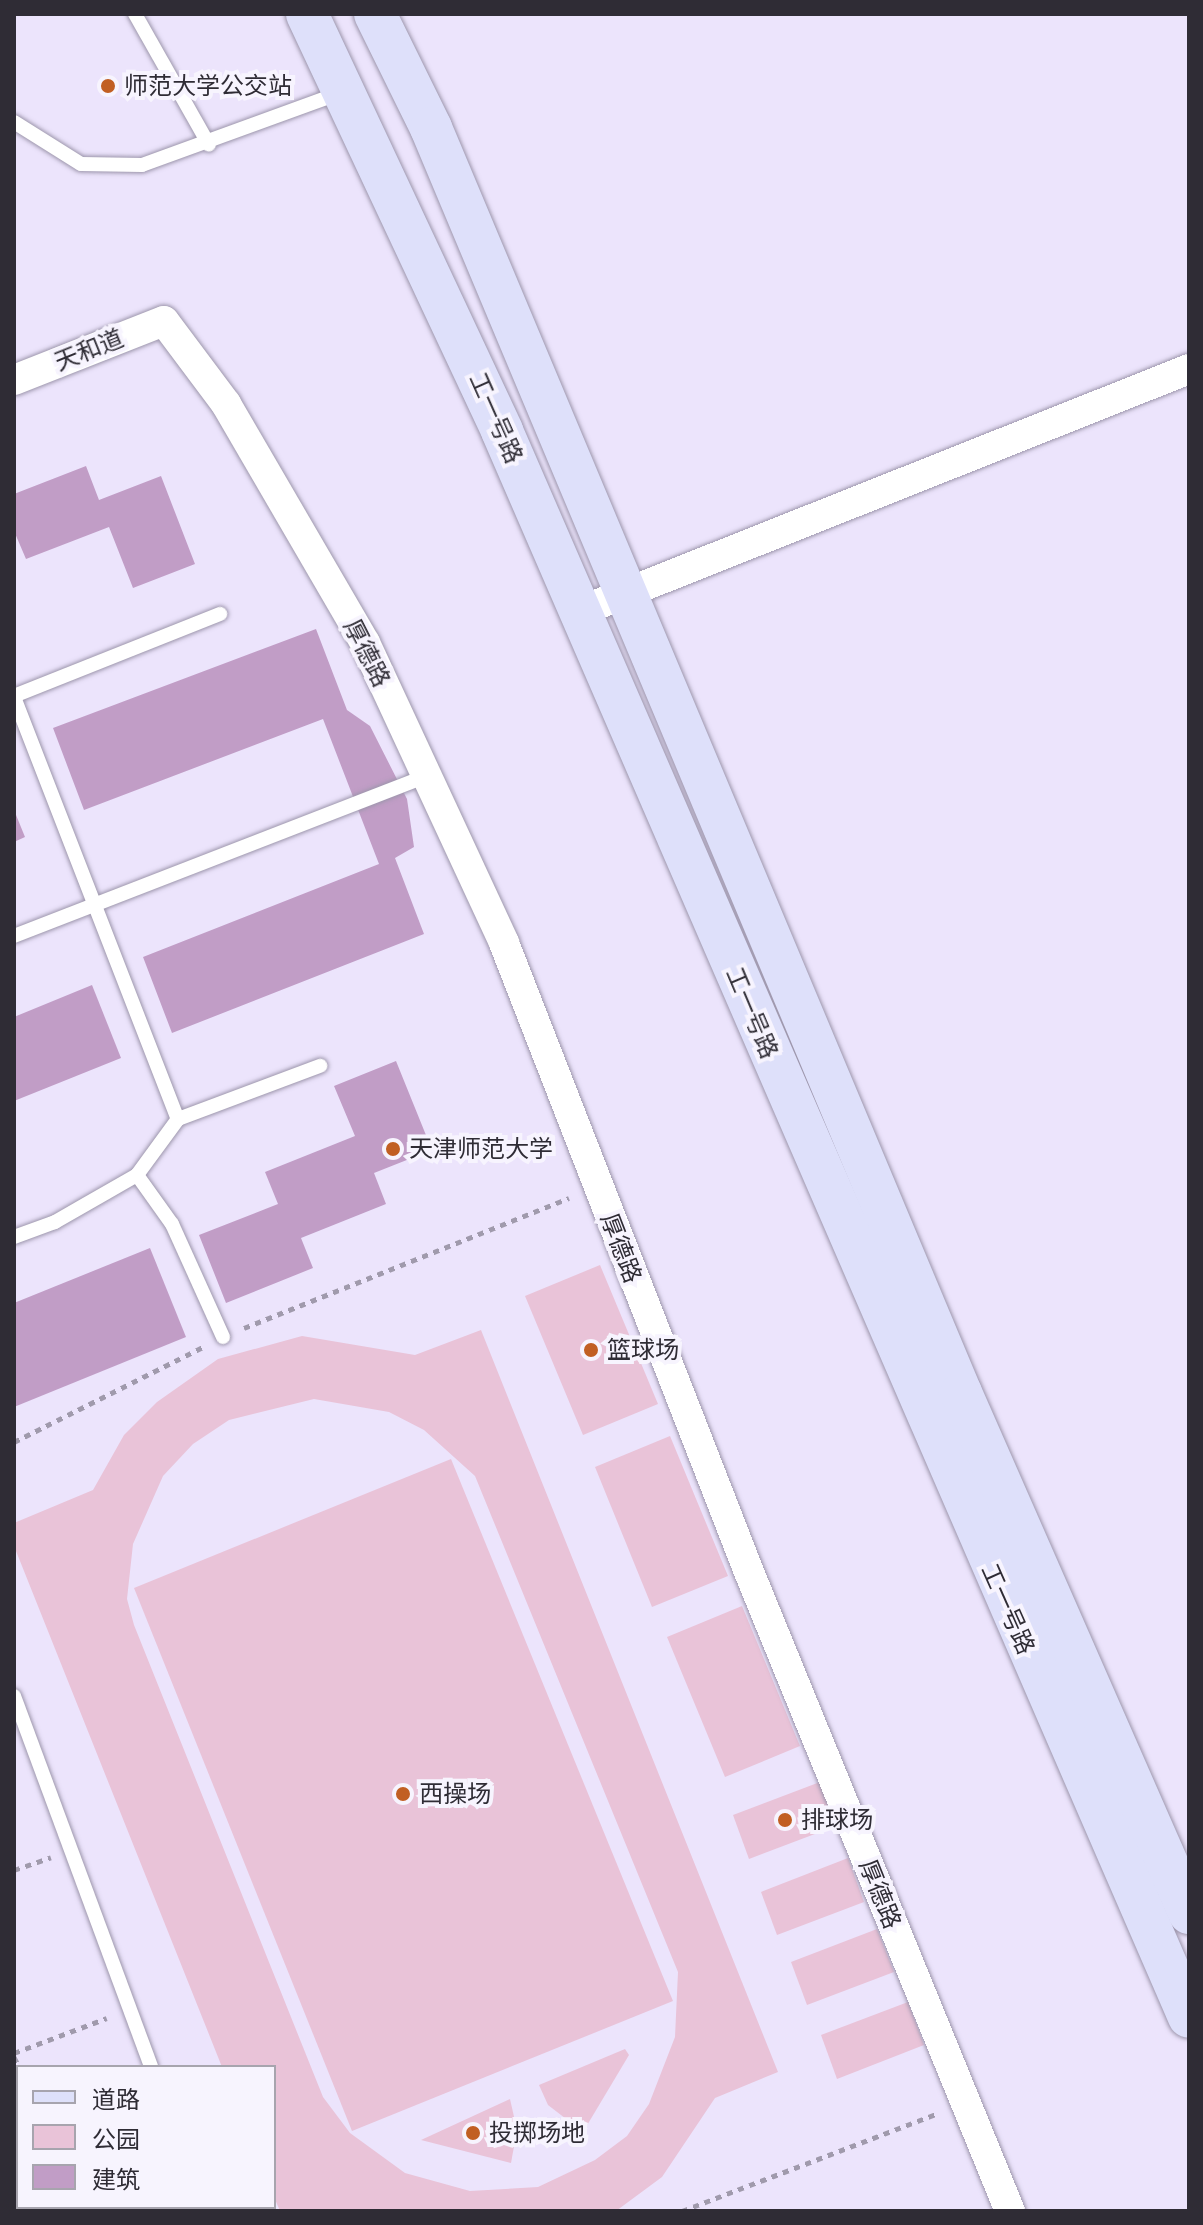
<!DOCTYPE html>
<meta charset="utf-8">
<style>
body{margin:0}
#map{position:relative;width:1203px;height:2225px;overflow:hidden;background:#ece4fc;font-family:Lora,"Noto Sans SC",serif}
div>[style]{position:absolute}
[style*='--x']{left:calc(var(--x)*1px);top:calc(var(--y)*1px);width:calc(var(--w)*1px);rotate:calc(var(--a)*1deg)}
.green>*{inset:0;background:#e9c3d8}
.building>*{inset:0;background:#c19dc6}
.path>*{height:5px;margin-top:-2.5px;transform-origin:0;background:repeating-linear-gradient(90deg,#a09aac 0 6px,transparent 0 12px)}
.roads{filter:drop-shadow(0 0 2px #9d96ac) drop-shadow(0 0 2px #9d96ac)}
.lane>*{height:14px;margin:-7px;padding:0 7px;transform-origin:7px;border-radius:7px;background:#fff}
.street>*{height:30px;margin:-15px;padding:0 15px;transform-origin:15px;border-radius:15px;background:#fff}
.secondary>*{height:42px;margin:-21px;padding:0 21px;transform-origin:21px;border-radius:21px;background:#dee0fa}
.dots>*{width:22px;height:22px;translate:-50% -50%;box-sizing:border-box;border:4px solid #f7f4fe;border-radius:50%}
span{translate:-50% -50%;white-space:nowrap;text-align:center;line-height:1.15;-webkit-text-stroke:8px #f7f4fe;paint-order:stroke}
.poi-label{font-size:24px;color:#2f2c35}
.left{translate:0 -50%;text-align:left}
.street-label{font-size:24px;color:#2f2c35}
.frame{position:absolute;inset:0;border:16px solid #2f2c35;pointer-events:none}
.legend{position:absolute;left:16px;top:2065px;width:260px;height:144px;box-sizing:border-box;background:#f7f4fe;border:2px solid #a7a4ae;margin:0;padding:10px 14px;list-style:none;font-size:24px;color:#2f2c35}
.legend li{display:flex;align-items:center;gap:16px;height:40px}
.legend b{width:40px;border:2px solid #a7a4ae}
</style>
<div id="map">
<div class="green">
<i style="clip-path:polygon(600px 1265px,658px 1404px,583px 1435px,525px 1296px)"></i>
<i style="clip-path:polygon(evenodd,481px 1330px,778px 2072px,715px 2098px,662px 2177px,616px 2211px,280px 2211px,274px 2197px,274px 2067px,222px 2067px,14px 1546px,14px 1523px,93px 1490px,124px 1435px,157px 1402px,218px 1359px,302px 1336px,415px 1355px,481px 1330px,314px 1399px,389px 1412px,424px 1430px,475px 1476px,678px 1972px,675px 2037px,649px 2104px,627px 2136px,595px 2160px,538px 2187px,470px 2191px,405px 2173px,350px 2133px,323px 2097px,134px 1625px,127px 1599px,133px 1544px,163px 1476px,193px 1444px,229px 1420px,314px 1399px)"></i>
<i style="clip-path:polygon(670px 1436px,728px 1576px,652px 1607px,595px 1467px)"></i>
<i style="clip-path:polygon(451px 1459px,673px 2001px,352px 2131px,134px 1588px)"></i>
<i style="clip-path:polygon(742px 1606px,800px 1746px,725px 1777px,667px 1637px)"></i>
<i style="clip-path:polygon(820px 1782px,836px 1826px,749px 1859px,733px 1815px)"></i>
<i style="clip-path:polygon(848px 1858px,864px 1902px,777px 1935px,761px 1892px)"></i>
<i style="clip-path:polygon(877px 1929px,894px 1972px,807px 2005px,791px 1962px)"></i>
<i style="clip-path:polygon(908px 2002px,924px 2045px,837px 2079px,821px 2035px)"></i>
<i style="clip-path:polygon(625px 2049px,629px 2055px,583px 2132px,548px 2105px,539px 2085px)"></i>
<i style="clip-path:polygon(510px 2099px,517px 2130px,511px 2163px,421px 2140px)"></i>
</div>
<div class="building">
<i style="clip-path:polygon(86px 466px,99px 500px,161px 476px,195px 564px,133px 588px,109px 527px,26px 559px,14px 531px,14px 494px)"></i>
<i style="clip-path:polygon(316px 629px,347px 710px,370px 726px,407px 799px,414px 847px,395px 858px,424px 934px,172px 1033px,143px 957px,379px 864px,323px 719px,84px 810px,53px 728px)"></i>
<i style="clip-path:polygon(14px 810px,25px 837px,14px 842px)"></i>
<i style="clip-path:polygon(92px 985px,121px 1058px,14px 1101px,14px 1017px)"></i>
<i style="clip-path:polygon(396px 1061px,432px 1150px,374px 1173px,386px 1204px,301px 1238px,313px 1268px,226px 1303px,199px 1235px,278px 1204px,265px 1172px,355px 1136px,334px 1086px)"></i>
<i style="clip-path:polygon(150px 1248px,186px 1337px,14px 1407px,14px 1303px)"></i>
</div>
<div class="path">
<i style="--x:244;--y:1328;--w:350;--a:-21.8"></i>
<i style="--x:14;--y:1442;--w:212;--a:-26.7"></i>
<i style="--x:14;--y:1870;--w:39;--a:-19"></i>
<i style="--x:14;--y:2053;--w:99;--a:-20.6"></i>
<i style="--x:14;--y:2057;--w:11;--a:63"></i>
<i style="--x:71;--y:2207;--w:4;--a:76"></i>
<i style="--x:682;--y:2211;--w:274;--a:-20.9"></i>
</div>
<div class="roads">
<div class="lane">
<i style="--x:135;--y:14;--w:150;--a:60.5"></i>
<i style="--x:14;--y:122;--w:79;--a:32.1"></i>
<i style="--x:81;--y:164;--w:61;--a:0.9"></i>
<i style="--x:142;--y:165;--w:211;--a:-20"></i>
<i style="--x:14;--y:696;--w:222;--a:-21.7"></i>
<i style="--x:14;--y:697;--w:453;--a:68.8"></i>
<i style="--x:178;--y:1119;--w:69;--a:126.2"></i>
<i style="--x:137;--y:1175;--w:95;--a:150.2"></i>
<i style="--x:55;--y:1222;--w:44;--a:159.9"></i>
<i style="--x:14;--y:936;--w:442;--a:-21.2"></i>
<i style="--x:178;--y:1119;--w:152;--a:-20.5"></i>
<i style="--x:137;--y:1175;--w:60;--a:54.5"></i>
<i style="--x:172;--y:1224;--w:124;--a:65.7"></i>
<i style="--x:14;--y:1696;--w:395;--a:69.7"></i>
<i style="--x:203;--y:2207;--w:4;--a:76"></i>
</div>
<div class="street">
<i style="--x:14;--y:380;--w:161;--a:-21.5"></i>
<i style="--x:164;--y:321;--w:104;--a:53.2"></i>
<i style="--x:226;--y:404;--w:276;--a:59.8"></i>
<i style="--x:365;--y:643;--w:331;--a:65.1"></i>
<i style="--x:504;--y:943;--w:670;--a:68.72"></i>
<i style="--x:747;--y:1567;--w:696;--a:67.79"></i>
<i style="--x:581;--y:611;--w:654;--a:-21.7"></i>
</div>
<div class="secondary">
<i style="--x:307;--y:14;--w:460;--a:64.9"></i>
<i style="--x:502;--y:431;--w:1728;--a:66.58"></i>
<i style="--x:375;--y:14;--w:127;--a:63.8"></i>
<i style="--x:431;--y:128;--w:1372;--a:67.27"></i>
<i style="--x:961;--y:1393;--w:568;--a:66.32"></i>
</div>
</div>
<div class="dots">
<i style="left:108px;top:86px;background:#c15f23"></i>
<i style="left:393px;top:1149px;background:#c15f23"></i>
<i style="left:591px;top:1350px;background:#c15f23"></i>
<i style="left:403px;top:1794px;background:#c15f23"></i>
<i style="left:785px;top:1820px;background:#c15f23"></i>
<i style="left:473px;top:2133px;background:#c15f23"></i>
</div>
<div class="poi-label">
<span class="left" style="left:124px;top:86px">师范大学公交站</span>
<span class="left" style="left:409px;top:1149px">天津师范大学</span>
<span class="left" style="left:607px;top:1350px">篮球场</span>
<span class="left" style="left:419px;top:1794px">西操场</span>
<span class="left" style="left:801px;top:1820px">排球场</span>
<span class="left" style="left:489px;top:2133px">投掷场地</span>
</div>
<div class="street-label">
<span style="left:89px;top:350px;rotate:-22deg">天和道</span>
<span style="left:496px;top:418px;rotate:66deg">工一号路</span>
<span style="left:367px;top:653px;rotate:63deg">厚德路</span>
<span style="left:752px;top:1013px;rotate:67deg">工一号路</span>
<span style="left:621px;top:1248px;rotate:69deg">厚德路</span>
<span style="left:1008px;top:1609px;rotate:66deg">工一号路</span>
<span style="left:880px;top:1894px;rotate:68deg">厚德路</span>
</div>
<div class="frame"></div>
<ul class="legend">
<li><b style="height:10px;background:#dee0fa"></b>道路</li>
<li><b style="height:22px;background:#e9c3d8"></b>公园</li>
<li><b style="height:22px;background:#c19dc6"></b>建筑</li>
</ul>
</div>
